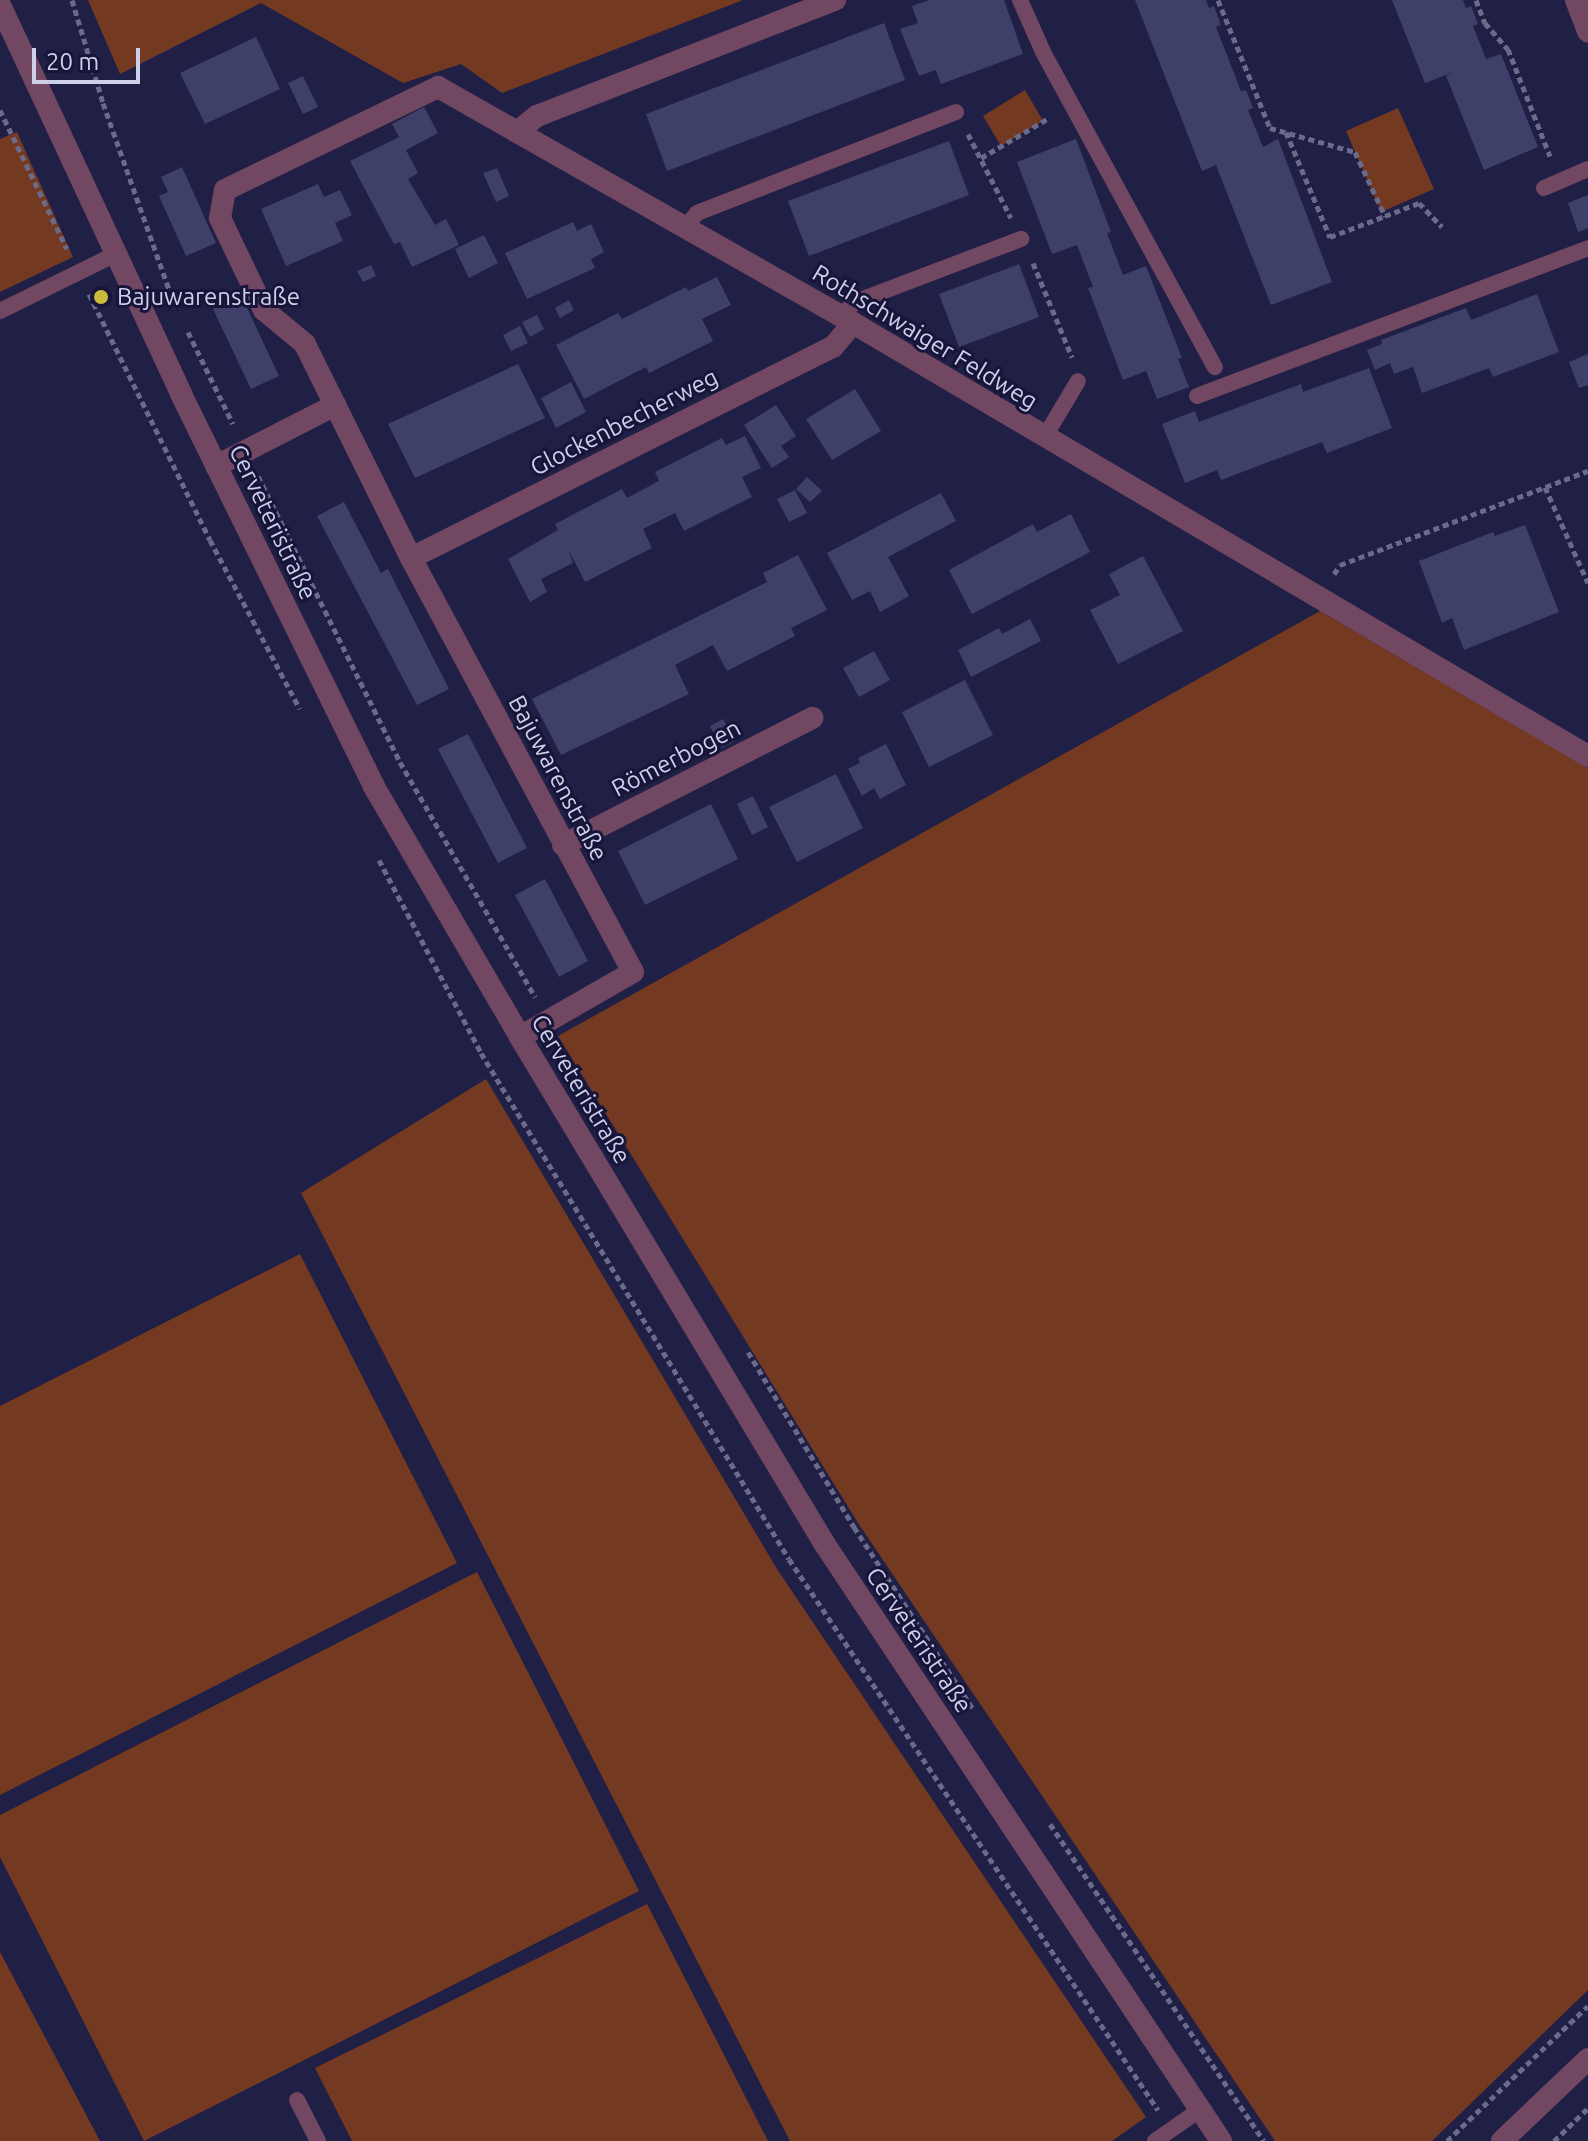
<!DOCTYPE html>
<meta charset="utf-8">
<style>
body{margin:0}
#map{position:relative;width:1588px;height:2141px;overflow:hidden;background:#201f45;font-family:Ubuntu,sans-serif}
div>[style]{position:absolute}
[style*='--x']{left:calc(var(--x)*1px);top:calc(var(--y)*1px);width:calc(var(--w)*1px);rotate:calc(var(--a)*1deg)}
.green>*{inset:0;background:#743921}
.building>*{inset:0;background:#3f4069}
.path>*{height:5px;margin-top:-2.5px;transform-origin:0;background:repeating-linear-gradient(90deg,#6a6a8b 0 6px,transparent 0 10px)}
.service>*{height:16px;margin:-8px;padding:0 8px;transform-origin:8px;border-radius:8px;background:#714762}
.minor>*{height:22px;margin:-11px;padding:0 11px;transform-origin:11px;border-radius:11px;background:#714762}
.dots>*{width:22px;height:22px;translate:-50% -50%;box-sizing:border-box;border:4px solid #18153a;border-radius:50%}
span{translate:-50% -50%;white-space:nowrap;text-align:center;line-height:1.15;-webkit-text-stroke:6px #18153a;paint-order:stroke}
.poi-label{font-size:24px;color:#ced0ea}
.left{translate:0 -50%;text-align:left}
.street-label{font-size:24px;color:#ced0ea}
.scale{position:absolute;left:32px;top:48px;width:108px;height:36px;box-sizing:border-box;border:4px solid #ced0ea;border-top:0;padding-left:10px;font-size:24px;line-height:28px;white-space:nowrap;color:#ced0ea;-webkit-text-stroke:6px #18153a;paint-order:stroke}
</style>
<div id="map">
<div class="green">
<i style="clip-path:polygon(88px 0,743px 0,502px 93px,461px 64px,403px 83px,261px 3px,120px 74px)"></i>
<i style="clip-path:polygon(1025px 90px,1043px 121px,1001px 146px,983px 116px)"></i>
<i style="clip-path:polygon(1398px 108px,1434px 189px,1381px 212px,1346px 131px)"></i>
<i style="clip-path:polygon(17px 132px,73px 257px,0 292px,0 139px)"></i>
<i style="clip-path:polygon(1320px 611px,1588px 768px,1588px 1990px,1432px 2141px,1275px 2141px,858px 1523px,558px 1036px)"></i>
<i style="clip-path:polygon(486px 1079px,777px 1569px,1146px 2117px,1112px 2141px,790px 2141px,301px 1193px)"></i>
<i style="clip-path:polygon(300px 1254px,457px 1563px,0 1795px,0 1406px)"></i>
<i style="clip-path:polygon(477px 1572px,639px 1891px,144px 2141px,0 1857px,0 1815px)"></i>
<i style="clip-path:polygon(647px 1904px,768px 2141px,352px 2141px,315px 2068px)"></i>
<i style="clip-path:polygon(0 1952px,100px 2141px,0 2141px)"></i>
</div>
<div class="building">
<i style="clip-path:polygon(929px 0,1004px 0,1023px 54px,941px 84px,936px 70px,919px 76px,900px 29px,918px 23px,912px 6px)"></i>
<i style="clip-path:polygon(1135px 0,1206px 0,1209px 8px,1214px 6px,1221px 25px,1216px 27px,1241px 91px,1246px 90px,1253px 108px,1248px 110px,1263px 147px,1278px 139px,1332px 282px,1271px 305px,1216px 165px,1202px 171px)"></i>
<i style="clip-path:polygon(1392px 0,1463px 0,1466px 8px,1471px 6px,1478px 24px,1473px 26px,1486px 59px,1501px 54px,1538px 147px,1484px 170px,1446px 76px,1454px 72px,1425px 83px)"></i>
<i style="clip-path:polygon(884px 23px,905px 80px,667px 171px,646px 114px)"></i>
<i style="clip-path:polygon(256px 37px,280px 89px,205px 124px,180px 73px)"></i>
<i style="clip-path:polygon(303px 76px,318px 107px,303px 114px,288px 83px)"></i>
<i style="clip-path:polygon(424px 107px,438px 133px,406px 150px,418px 173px,408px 179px,435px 225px,446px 219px,459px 245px,412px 267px,400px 242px,394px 244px,350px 161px,399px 137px,392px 124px)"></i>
<i style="clip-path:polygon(1076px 139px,1111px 232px,1107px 233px,1123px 275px,1146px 266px,1182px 358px,1178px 359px,1189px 387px,1157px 399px,1146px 371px,1123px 380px,1088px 288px,1093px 287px,1077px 245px,1052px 254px,1017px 162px)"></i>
<i style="clip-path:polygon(949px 141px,969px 195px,809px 256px,788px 201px)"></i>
<i style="clip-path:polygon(182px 167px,216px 243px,186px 256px,159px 196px,168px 192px,161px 177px)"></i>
<i style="clip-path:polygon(497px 168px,509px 196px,496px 202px,483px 173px)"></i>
<i style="clip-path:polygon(318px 184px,324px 197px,340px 190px,352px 215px,335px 223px,343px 241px,286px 266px,261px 209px)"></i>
<i style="clip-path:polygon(1588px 195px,1588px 228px,1578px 232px,1568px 203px)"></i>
<i style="clip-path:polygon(573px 222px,577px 231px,591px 224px,604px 252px,591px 259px,595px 268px,527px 299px,505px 253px)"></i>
<i style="clip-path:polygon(484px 235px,498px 263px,469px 278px,455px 249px)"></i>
<i style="clip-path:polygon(1019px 264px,1039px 317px,959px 347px,939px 294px)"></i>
<i style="clip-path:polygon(371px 265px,376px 276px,363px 282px,357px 271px)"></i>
<i style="clip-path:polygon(717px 277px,731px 305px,702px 319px,713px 341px,649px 373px,646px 367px,584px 399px,556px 345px,618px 313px,622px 319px,686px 287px,688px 291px)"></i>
<i style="clip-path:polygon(1537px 294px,1559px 352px,1493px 377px,1489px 368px,1422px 393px,1413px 367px,1394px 374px,1390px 363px,1375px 370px,1367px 350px,1382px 344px,1381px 340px,1466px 308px,1471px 320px)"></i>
<i style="clip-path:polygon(241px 295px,279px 376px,251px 389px,213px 309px)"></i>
<i style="clip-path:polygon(569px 300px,574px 310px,560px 318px,555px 308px)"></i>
<i style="clip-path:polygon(537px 315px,544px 329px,530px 337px,522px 322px)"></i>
<i style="clip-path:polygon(520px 326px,528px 343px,511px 351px,503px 335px)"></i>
<i style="clip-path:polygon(1588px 354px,1588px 385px,1579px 388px,1569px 362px)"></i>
<i style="clip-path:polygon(518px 364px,545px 418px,415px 478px,388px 424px)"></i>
<i style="clip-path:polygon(1369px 368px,1392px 428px,1327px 453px,1322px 442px,1221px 480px,1217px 470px,1185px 483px,1162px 424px,1195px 411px,1199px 422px,1301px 384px,1303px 392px)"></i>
<i style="clip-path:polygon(571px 382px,586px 412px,556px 428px,541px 398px)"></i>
<i style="clip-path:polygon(855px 389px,881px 431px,832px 460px,806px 419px)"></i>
<i style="clip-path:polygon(776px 405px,796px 436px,781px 446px,789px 457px,772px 468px,744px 425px)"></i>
<i style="clip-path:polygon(745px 436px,761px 468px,742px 477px,752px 497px,684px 531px,675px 513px,643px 529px,652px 548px,585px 582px,568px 549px,573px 563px,541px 579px,547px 592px,530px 602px,508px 559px,558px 530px,555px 524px,622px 489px,627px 498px,659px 481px,655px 472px,722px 438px,726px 445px)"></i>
<i style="clip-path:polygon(807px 477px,822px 491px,810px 502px,796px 489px)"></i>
<i style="clip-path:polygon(795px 490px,807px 513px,789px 522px,777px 499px)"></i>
<i style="clip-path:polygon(941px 493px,956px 521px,888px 557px,909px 596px,880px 612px,870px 591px,852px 600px,827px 553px)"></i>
<i style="clip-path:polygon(344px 502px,381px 573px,388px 569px,449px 689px,417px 705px,317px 516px)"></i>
<i style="clip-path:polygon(1071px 514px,1090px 552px,972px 614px,949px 570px,1033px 524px,1037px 532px)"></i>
<i style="clip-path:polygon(1525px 525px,1559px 612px,1464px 650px,1452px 618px,1442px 623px,1419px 561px,1493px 532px,1495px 536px)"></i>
<i style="clip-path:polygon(798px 555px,827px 610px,791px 628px,795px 636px,727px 671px,713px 645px,675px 665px,689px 694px,561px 755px,532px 699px,767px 582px,763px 573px)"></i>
<i style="clip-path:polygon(1143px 556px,1183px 631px,1118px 664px,1090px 610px,1120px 595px,1109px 574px)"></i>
<i style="clip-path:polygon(1030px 619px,1041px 641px,971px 677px,958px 650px,999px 628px,1002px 634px)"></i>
<i style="clip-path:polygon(874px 651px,890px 680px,859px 697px,843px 668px)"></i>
<i style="clip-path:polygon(965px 680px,993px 735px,929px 767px,902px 712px)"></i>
<i style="clip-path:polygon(723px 719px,735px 741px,722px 748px,710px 726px)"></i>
<i style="clip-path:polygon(468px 734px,527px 848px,498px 863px,438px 749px)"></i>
<i style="clip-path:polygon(886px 744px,906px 785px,880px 799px,874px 788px,862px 796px,848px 769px,860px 763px,858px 758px)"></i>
<i style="clip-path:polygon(836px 774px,863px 828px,797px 862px,769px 807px)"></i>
<i style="clip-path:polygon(753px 796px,768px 827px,752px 835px,737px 804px)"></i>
<i style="clip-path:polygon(711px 804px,738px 859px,645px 905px,618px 851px)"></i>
<i style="clip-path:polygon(545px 879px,588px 961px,559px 977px,515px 895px)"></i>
</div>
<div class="path">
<i style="--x:72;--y:0;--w:108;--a:73.2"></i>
<i style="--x:103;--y:103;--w:207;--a:70.5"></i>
<i style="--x:1218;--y:0;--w:138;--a:67.9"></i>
<i style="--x:1270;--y:128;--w:88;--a:15.8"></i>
<i style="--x:1355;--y:152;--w:71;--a:64.9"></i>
<i style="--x:1385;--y:216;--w:36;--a:-21"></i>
<i style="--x:1419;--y:203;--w:33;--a:46"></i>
<i style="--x:1476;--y:0;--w:25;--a:69"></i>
<i style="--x:1485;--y:23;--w:35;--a:49"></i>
<i style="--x:1508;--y:49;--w:115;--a:68.6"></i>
<i style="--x:0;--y:110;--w:154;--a:64.3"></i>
<i style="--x:1286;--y:132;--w:114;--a:67.3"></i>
<i style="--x:1330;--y:237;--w:59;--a:-20.9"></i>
<i style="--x:968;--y:134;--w:94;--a:62.9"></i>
<i style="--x:981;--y:158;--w:79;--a:-30.5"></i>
<i style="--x:1033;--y:263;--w:102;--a:67.5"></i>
<i style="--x:89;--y:294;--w:274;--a:63.8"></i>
<i style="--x:210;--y:540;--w:191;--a:62"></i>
<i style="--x:188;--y:332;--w:102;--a:63.9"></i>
<i style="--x:258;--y:476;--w:319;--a:63.6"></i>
<i style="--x:400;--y:762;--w:271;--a:60.1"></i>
<i style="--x:1545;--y:487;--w:105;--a:65.9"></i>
<i style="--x:1334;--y:574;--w:11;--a:-56"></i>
<i style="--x:1340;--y:565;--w:265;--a:-20.8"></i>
<i style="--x:379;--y:860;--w:218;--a:62.1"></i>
<i style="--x:481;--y:1053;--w:592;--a:58.67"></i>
<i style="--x:789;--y:1559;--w:663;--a:56.19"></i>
<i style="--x:748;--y:1352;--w:205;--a:58.8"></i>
<i style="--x:854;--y:1527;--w:217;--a:56.8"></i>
<i style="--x:1050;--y:1824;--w:382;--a:56"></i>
<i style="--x:1447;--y:2141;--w:195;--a:-43.8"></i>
<i style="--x:1554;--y:2141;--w:47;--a:-44.1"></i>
</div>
<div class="service">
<i style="--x:1020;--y:0;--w:57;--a:66.1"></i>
<i style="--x:1043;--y:52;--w:359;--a:61.4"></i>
<i style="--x:1544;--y:188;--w:48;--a:-23.4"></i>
<i style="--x:685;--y:227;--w:18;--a:-49"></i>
<i style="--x:697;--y:213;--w:278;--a:-21.3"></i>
<i style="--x:0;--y:311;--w:129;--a:-26.2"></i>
<i style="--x:841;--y:316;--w:20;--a:-45"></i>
<i style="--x:855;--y:302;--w:178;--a:-20.8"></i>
<i style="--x:1197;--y:396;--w:418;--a:-20.7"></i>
<i style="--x:1044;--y:438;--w:66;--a:-59.2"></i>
<i style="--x:297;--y:2100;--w:46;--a:62.9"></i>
<i style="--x:1155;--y:2141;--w:56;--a:-34.8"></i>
</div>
<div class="minor">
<i style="--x:1576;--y:0;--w:34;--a:69"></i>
<i style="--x:0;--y:5;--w:429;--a:65"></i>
<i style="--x:181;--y:394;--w:436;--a:63.8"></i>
<i style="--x:373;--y:785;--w:292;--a:59.7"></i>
<i style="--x:520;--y:1037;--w:590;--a:59"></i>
<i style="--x:824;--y:1543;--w:718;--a:56.42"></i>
<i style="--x:517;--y:132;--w:26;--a:-39"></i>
<i style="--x:537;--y:116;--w:320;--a:-21.3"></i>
<i style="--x:216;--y:466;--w:134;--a:-27.1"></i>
<i style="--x:411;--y:558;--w:472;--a:-26.6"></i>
<i style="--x:833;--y:347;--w:31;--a:-50"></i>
<i style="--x:563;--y:845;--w:280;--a:-27"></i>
<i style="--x:520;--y:1037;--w:130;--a:-29.9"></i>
<i style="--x:633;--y:972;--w:470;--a:-118.2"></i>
<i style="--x:411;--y:558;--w:239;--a:-116.4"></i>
<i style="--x:305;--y:344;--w:53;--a:-140.3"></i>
<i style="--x:264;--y:310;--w:102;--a:-115.6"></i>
<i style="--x:220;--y:218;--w:28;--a:-80"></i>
<i style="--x:225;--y:190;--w:237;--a:-25.8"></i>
<i style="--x:438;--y:87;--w:477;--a:29.6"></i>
<i style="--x:853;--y:323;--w:853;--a:30.5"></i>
<i style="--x:1502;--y:2141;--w:119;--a:-43.6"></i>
</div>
<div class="dots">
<i style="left:101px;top:297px;background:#caba3a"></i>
</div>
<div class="poi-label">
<span class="left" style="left:117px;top:297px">Bajuwarenstraße</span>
</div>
<div class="street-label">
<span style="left:925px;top:337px;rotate:31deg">Rothschwaiger Feldweg</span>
<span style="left:624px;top:422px;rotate:-27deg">Glockenbecherweg</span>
<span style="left:273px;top:522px;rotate:64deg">Cerveteristraße</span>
<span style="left:676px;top:758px;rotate:-27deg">Römerbogen</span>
<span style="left:558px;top:778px;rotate:62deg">Bajuwarenstraße</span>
<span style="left:581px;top:1089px;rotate:59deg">Cerveteristraße</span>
<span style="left:919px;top:1640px;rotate:56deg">Cerveteristraße</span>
</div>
<div class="scale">20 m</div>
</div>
